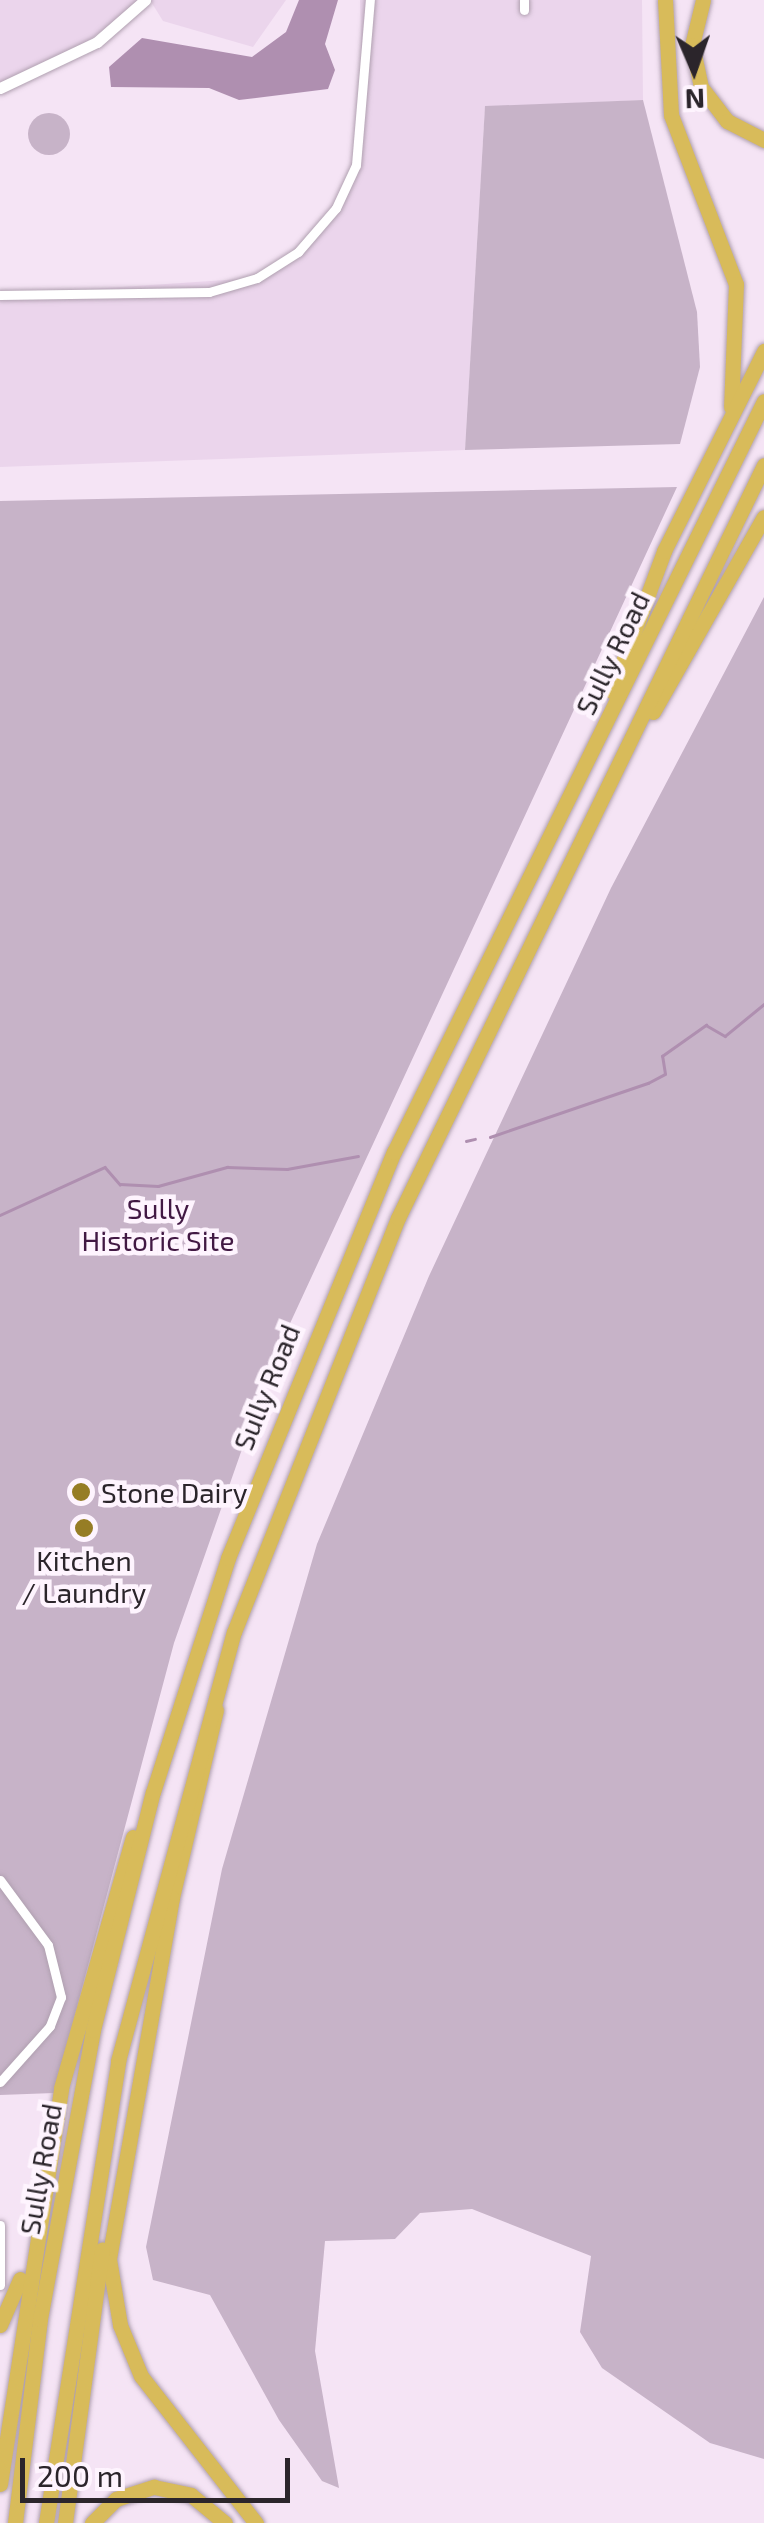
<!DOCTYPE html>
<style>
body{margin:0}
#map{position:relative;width:764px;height:2523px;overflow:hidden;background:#f5e4f5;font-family:"Exo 2",sans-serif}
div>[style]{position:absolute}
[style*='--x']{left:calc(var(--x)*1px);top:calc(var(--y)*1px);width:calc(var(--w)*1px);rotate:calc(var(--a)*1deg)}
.built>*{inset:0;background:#ebd5ec}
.green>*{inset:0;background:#c7b3c8}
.round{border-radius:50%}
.water>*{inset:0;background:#af8fb0}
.stream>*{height:2.5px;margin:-1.25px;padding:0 1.25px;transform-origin:1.25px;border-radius:1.25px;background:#af8fb0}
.roads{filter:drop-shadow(0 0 2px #b0a0b0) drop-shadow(0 0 2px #b0a0b0)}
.minor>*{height:9px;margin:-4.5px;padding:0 4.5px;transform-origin:4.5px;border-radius:4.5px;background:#fff}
.tertiary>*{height:11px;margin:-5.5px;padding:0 5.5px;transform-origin:5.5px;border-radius:5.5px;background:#fff}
.motorway>*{height:15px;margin:-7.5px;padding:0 7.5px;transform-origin:7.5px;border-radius:7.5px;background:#d8bb5a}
.dots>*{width:28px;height:28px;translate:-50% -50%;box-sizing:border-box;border:5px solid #fef4fe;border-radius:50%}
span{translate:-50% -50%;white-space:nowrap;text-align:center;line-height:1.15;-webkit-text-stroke:9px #fef4fe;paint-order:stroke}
.street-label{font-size:28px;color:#2b252b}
.park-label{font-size:28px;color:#411843}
.poi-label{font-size:28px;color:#2b252b}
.left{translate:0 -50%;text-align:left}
.north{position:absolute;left:644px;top:20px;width:100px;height:100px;-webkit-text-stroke:8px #fef4fe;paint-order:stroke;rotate:178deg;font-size:28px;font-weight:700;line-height:40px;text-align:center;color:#2b252b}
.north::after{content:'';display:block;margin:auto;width:35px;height:45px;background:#2b252b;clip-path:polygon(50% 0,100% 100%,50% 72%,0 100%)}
.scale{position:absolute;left:20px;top:2458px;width:270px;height:45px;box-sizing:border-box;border:5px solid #2b252b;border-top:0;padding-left:12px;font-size:30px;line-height:35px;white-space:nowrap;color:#2b252b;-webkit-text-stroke:8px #fef4fe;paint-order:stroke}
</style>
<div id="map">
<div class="built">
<i style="clip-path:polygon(0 0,143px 0,62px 60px,0 89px)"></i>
<i style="clip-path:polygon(150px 0,286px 0,253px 47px,163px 21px)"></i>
<i style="clip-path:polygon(360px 0,642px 0,643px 100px,485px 107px,465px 450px,0 467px,0 295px,257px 278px,290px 259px,346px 191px,363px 111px)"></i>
</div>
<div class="green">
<i style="clip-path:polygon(643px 100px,697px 312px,700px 367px,680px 444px,465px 450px,485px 106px)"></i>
<i class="round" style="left:28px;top:113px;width:42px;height:42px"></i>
<i style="clip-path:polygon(677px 487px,274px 1358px,174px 1643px,54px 2093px,0 2095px,0 501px)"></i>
<i style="clip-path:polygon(764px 597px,764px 2459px,710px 2443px,602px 2368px,580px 2332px,591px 2256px,472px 2209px,420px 2213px,395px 2239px,325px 2241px,315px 2351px,339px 2488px,322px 2481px,279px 2420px,210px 2295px,153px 2280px,146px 2247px,222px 1869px,317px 1544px,429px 1276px,611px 888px)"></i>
</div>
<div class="water">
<i style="clip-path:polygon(299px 0,338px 0,325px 44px,335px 70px,328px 89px,239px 100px,209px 88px,111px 87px,109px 67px,142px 38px,252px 57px,286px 32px)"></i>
</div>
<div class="stream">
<i style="--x:490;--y:1137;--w:167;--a:-18.9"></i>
<i style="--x:648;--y:1083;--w:19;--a:-28"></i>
<i style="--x:665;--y:1074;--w:18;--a:-99"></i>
<i style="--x:662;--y:1056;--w:54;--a:-35.2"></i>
<i style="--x:706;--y:1025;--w:22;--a:30"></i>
<i style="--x:725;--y:1036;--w:50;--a:-39.4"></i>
<i style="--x:466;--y:1141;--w:9;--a:-13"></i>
<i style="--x:0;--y:1215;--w:115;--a:-24.6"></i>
<i style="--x:105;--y:1167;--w:23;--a:49"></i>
<i style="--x:120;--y:1184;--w:38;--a:3"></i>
<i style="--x:158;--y:1186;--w:72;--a:-15.4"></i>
<i style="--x:227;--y:1167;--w:60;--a:1.9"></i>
<i style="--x:287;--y:1169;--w:72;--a:-10.4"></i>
</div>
<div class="roads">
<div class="minor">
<i style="--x:524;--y:0;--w:10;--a:90"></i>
<i style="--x:0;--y:295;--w:209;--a:-0.8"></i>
<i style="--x:209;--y:292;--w:50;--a:-16.3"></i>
<i style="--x:257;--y:278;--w:49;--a:-32.4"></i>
<i style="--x:298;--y:252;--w:58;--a:-49.2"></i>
<i style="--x:336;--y:208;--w:47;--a:-65.1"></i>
<i style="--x:356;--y:165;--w:166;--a:-85.2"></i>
<i style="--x:0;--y:1880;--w:81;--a:53.6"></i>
<i style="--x:48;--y:1945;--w:54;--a:76"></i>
<i style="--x:61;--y:1997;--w:31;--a:111"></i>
<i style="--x:50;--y:2026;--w:75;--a:131.8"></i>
<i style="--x:0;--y:2225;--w:60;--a:90"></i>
</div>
<div class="tertiary">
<i style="--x:0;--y:88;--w:107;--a:-25.4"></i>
<i style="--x:97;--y:42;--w:64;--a:-41.2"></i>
</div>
<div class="motorway">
<i style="--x:665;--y:0;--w:115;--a:87"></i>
<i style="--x:671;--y:115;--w:181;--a:69"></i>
<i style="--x:736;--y:284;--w:123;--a:92.3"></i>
<i style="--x:703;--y:0;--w:46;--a:103.7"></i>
<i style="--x:692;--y:45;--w:43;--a:77.9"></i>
<i style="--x:701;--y:87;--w:43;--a:52.6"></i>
<i style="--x:727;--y:121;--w:42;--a:27.2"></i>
<i style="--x:612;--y:691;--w:149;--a:-69.6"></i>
<i style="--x:664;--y:551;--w:224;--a:-63.4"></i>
<i style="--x:653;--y:712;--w:224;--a:-60.4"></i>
<i style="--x:216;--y:1710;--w:193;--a:103.2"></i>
<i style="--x:172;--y:1898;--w:366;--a:99.9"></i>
<i style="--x:109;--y:2259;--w:67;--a:80.5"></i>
<i style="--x:120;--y:2325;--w:55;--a:67.6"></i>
<i style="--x:141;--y:2376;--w:187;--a:52"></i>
<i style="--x:0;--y:2325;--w:50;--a:-66.5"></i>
<i style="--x:0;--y:2484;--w:401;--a:-81.2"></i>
<i style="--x:61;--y:2088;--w:261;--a:-74"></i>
<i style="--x:15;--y:2523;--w:206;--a:-83"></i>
<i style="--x:40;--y:2319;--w:294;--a:-79.6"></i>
<i style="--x:93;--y:2030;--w:245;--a:-75.9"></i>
<i style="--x:153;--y:1792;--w:246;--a:-72.2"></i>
<i style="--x:228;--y:1558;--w:439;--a:-67.8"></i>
<i style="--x:394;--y:1152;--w:837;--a:-63.77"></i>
<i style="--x:46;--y:2523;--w:468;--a:-81.1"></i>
<i style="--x:118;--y:2061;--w:444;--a:-74.9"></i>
<i style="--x:234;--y:1632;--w:445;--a:-68.4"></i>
<i style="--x:398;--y:1218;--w:837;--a:-64.08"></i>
<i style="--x:65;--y:2523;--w:276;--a:-82.3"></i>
<i style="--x:92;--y:2523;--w:34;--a:-45"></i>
<i style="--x:116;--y:2499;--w:40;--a:-18"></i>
<i style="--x:154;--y:2487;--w:38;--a:12"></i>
<i style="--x:191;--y:2495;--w:44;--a:39.5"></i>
</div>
</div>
<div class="dots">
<i style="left:81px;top:1492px;background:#967d25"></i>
<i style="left:84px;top:1528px;background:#967d25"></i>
</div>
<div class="street-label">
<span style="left:612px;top:653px;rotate:-64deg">Sully Road</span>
<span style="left:266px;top:1387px;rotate:-68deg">Sully Road</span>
<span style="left:40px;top:2169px;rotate:-80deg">Sully Road</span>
</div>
<div class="park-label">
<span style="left:158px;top:1224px">Sully<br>Historic Site</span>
</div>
<div class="poi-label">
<span class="left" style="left:101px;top:1492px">Stone Dairy</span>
<span style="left:84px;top:1576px">Kitchen<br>/ Laundry</span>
</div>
<div class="north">N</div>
<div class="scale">200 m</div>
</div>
